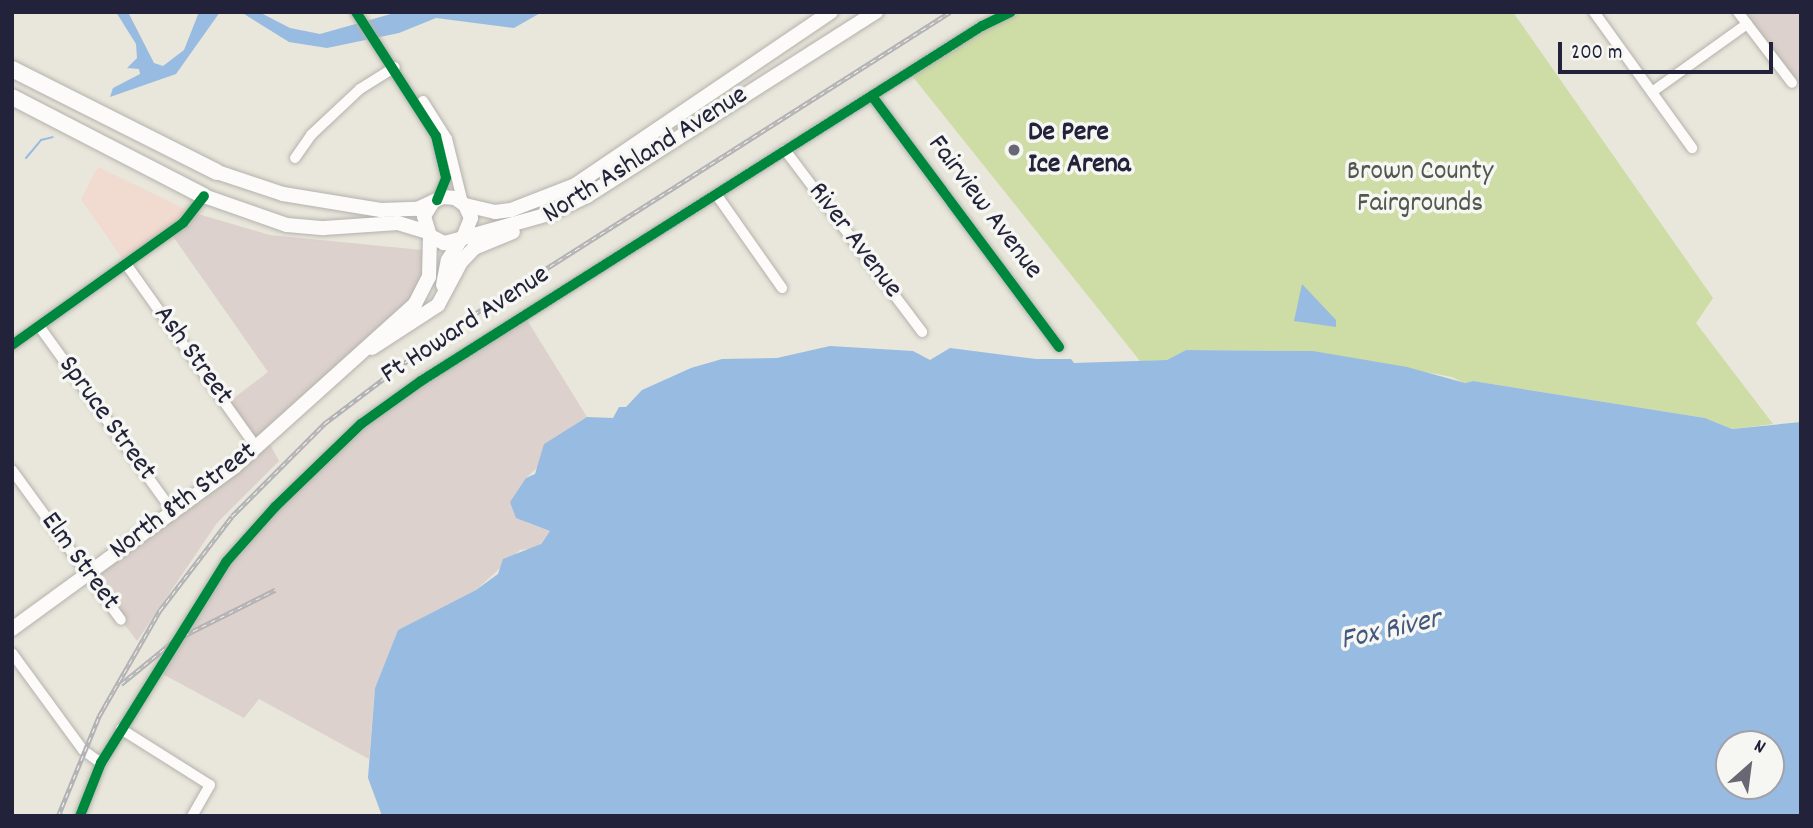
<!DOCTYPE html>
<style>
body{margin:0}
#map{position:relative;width:1813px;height:828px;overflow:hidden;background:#e9e6db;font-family:Dekko,sans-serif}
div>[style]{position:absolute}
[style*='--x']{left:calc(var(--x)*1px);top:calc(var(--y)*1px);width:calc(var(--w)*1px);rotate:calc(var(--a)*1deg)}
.built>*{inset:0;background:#f1dacf}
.industrial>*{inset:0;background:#dcd1cc}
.green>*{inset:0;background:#cedca6}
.water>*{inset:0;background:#98bbe1}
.stream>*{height:2px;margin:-1px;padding:0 1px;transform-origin:1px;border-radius:1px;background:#98bbe1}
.roads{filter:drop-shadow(0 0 2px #b3b2ad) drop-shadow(0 0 2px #b3b2ad)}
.minor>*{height:10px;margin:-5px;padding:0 5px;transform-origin:5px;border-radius:5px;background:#fcfbfa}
.major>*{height:14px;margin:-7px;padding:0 7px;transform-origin:7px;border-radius:7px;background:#fcfbfa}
.highway>*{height:16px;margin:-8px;padding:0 8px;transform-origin:8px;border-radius:8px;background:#fcfbfa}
.rail>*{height:4.5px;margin-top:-2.25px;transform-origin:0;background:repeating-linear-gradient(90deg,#f6f6f2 0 5px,#b3b3b5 0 10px);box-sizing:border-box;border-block:2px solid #b3b3b5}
.cycleway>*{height:10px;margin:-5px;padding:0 5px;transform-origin:5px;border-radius:5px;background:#00873e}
.dots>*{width:19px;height:19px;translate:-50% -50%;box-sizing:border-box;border:4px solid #f6f6f2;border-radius:50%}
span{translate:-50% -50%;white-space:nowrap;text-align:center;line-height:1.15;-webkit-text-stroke:7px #f6f6f2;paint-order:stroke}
.poi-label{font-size:28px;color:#22223b;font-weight:700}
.left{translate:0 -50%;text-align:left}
.street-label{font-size:28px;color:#22223b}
.park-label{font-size:28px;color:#4f574e}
.water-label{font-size:30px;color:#44587e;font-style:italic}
.frame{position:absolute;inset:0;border:14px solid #22223b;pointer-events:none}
.north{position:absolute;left:1715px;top:730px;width:70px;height:70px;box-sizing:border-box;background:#f6f6f2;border:2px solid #a1a1a9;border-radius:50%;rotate:28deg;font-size:19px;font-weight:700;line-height:28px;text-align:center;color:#22223b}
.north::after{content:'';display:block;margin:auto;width:24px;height:32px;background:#686773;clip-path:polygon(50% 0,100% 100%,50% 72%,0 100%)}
.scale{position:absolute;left:1558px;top:42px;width:215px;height:32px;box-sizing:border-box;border:4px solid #22223b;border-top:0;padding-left:9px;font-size:21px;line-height:24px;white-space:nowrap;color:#22223b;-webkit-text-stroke:5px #f6f6f2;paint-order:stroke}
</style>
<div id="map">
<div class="built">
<i style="clip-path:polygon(98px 167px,191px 212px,126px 264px,81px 199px)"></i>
</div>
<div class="industrial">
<i style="clip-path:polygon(1738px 12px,1801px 12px,1801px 82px,1793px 86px)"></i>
<i style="clip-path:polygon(191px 212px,270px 235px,432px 251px,415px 304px,267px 439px,279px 461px,217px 523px,137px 641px,87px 575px,257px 448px,226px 404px,268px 372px,170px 232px)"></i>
<i style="clip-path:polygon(524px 315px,587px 417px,544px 444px,539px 466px,526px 478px,529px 523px,550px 531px,537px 548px,520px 550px,476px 590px,398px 630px,375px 688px,369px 759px,259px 699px,244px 718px,157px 671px,226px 562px,361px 424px)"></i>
</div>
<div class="green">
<i style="clip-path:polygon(1011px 12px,1513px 12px,1713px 298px,1696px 323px,1773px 424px,1732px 429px,1705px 418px,1473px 381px,1464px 383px,1452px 377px,1312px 351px,1186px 350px,1167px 360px,1140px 361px,909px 72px)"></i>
</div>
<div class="water">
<i style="clip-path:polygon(116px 12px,128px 12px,154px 63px,163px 66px,184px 50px,199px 12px,220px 12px,176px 74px,110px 97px,113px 88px,140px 74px,139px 69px,127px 68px,137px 58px,136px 44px)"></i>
<i style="clip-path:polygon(241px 12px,259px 12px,290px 28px,320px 34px,398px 12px,542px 12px,514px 28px,436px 18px,399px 33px,327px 48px,289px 42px)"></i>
<i style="clip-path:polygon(1302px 284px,1336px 320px,1336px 327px,1294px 321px)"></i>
<i style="clip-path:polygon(evenodd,830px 346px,913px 351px,930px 360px,950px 348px,1036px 359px,1071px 359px,1074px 363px,1167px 360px,1186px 350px,1313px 351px,1407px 367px,1465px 383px,1473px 381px,1705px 418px,1732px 429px,1801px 422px,1801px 816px,382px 816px,368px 778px,375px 688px,398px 630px,476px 590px,498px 574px,503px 559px,541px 544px,550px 531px,516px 518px,510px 502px,526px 478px,535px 474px,544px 444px,587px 417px,613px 418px,619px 407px,626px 407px,642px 390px,691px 368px,722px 359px,777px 358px,830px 346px,1729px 744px,1771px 744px,1771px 786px,1729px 786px,1729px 744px)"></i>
</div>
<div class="stream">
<i style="--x:26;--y:158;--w:23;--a:-50"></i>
<i style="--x:41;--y:140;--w:12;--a:-14"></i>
</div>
<div class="roads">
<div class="minor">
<i style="--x:356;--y:12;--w:148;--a:57.2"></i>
<i style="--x:436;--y:136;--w:43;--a:76.6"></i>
<i style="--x:446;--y:178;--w:24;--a:112"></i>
<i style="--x:1594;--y:12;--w:168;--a:54.2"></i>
<i style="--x:1738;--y:12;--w:89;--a:52.7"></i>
<i style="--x:1652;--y:92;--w:117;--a:-35.6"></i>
<i style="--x:872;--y:96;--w:313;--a:53.3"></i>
<i style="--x:423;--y:101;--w:45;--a:57.7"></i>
<i style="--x:447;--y:139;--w:66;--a:76"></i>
<i style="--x:785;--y:150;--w:228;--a:53"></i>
<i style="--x:295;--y:158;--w:28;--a:-55"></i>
<i style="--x:311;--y:135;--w:67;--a:-43.2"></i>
<i style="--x:360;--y:89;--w:41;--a:-32.2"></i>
<i style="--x:716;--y:194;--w:115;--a:54.9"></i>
<i style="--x:126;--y:264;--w:226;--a:54.6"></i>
<i style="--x:39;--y:326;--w:229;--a:54.2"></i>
<i style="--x:12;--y:345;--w:210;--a:-35.5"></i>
<i style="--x:183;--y:223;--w:34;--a:-52"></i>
<i style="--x:12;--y:470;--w:185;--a:54"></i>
<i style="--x:12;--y:653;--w:120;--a:53.8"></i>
<i style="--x:83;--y:750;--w:22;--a:36"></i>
<i style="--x:121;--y:729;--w:105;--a:32.2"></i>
<i style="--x:210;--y:785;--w:36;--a:120"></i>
<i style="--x:80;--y:816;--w:57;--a:-68.4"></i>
<i style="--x:101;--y:763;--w:237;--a:-58.1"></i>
<i style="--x:226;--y:562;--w:74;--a:-48.3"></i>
<i style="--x:275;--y:507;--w:120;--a:-44"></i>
<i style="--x:361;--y:424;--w:74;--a:-35.6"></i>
<i style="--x:421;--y:381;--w:664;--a:-32.33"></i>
<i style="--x:982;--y:26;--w:32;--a:-26"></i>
</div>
<div class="major">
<i style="--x:217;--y:172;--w:70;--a:18.4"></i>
<i style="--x:283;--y:194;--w:99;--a:9.3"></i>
<i style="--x:381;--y:210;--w:36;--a:-2"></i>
<i style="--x:417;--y:209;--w:29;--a:-25"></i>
<i style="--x:443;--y:197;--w:12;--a:5"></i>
<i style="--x:455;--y:198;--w:12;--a:35"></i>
<i style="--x:465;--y:205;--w:14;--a:65"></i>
<i style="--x:471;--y:218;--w:22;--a:112"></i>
<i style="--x:463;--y:238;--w:20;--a:165"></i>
<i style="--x:444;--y:243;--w:16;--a:-153"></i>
<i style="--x:430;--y:236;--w:21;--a:-107"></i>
<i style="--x:424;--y:216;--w:15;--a:-58"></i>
<i style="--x:204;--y:196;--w:88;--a:19.3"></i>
<i style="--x:287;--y:225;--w:37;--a:5"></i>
<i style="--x:324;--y:228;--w:74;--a:-3.9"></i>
<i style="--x:398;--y:223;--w:30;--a:17"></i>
<i style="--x:465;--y:205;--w:31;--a:13"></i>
<i style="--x:495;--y:212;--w:16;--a:-7"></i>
<i style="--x:511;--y:210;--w:69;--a:-21.3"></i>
<i style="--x:575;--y:185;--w:309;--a:-34.1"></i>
<i style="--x:463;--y:238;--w:89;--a:-15.6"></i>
<i style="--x:549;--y:214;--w:42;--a:-25.3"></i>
<i style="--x:587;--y:196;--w:343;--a:-32.5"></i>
<i style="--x:443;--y:285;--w:25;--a:-79"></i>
<i style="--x:448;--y:260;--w:22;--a:-58"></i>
<i style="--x:372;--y:348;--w:79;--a:-33.1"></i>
<i style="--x:438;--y:305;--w:49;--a:-61.9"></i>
<i style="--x:461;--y:262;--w:19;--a:-47"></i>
<i style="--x:474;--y:248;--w:42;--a:-22.3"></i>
<i style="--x:12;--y:629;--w:275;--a:-36.1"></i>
<i style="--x:234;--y:467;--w:244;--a:-42"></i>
<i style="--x:415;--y:304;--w:30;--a:-63"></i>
<i style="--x:429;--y:277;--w:41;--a:-88.6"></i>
</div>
<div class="highway">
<i style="--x:12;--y:69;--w:229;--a:26.7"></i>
<i style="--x:12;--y:97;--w:216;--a:27.3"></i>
</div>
</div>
<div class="rail">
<i style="--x:121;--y:684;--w:70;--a:-39.2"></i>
<i style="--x:175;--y:640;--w:112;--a:-26.6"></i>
<i style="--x:58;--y:816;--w:108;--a:-67.7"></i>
<i style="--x:99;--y:716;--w:122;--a:-60.1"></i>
<i style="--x:160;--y:610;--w:118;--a:-52.5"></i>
<i style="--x:232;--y:516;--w:132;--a:-45"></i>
<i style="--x:325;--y:423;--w:144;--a:-37.1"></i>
<i style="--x:440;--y:336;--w:604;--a:-32.43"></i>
</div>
<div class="cycleway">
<i style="--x:356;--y:12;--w:148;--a:57.2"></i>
<i style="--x:436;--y:136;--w:43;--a:76.6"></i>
<i style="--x:446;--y:178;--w:24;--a:112"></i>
<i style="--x:872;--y:96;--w:313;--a:53.3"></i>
<i style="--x:12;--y:345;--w:210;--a:-35.5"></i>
<i style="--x:183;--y:223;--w:34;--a:-52"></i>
<i style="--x:80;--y:816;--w:57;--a:-68.4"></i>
<i style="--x:101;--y:763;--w:237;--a:-58.1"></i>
<i style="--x:226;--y:562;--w:74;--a:-48.3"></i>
<i style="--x:275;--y:507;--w:120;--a:-44"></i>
<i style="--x:361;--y:424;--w:74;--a:-35.6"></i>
<i style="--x:421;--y:381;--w:664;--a:-32.33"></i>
<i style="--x:982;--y:26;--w:32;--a:-26"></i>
</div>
<div class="dots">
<i style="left:1014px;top:150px;background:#686773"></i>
</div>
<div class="poi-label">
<span class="left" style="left:1028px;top:150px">De Pere<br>Ice Arena</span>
</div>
<div class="street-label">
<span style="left:646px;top:156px;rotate:-32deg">North Ashland Avenue</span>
<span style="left:984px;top:208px;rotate:53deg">Fairview Avenue</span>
<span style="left:854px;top:241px;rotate:53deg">River Avenue</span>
<span style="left:466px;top:326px;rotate:-33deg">Ft Howard Avenue</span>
<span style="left:192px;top:356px;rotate:54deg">Ash Street</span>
<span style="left:106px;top:419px;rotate:54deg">Spruce Street</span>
<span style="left:184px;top:502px;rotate:-37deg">North 8th Street</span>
<span style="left:79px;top:562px;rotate:54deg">Elm Street</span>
</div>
<div class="park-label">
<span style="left:1420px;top:189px">Brown County<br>Fairgrounds</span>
</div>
<div class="water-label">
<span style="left:1391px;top:632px;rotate:-13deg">Fox River</span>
</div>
<div class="frame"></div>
<div class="north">N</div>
<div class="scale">200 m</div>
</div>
